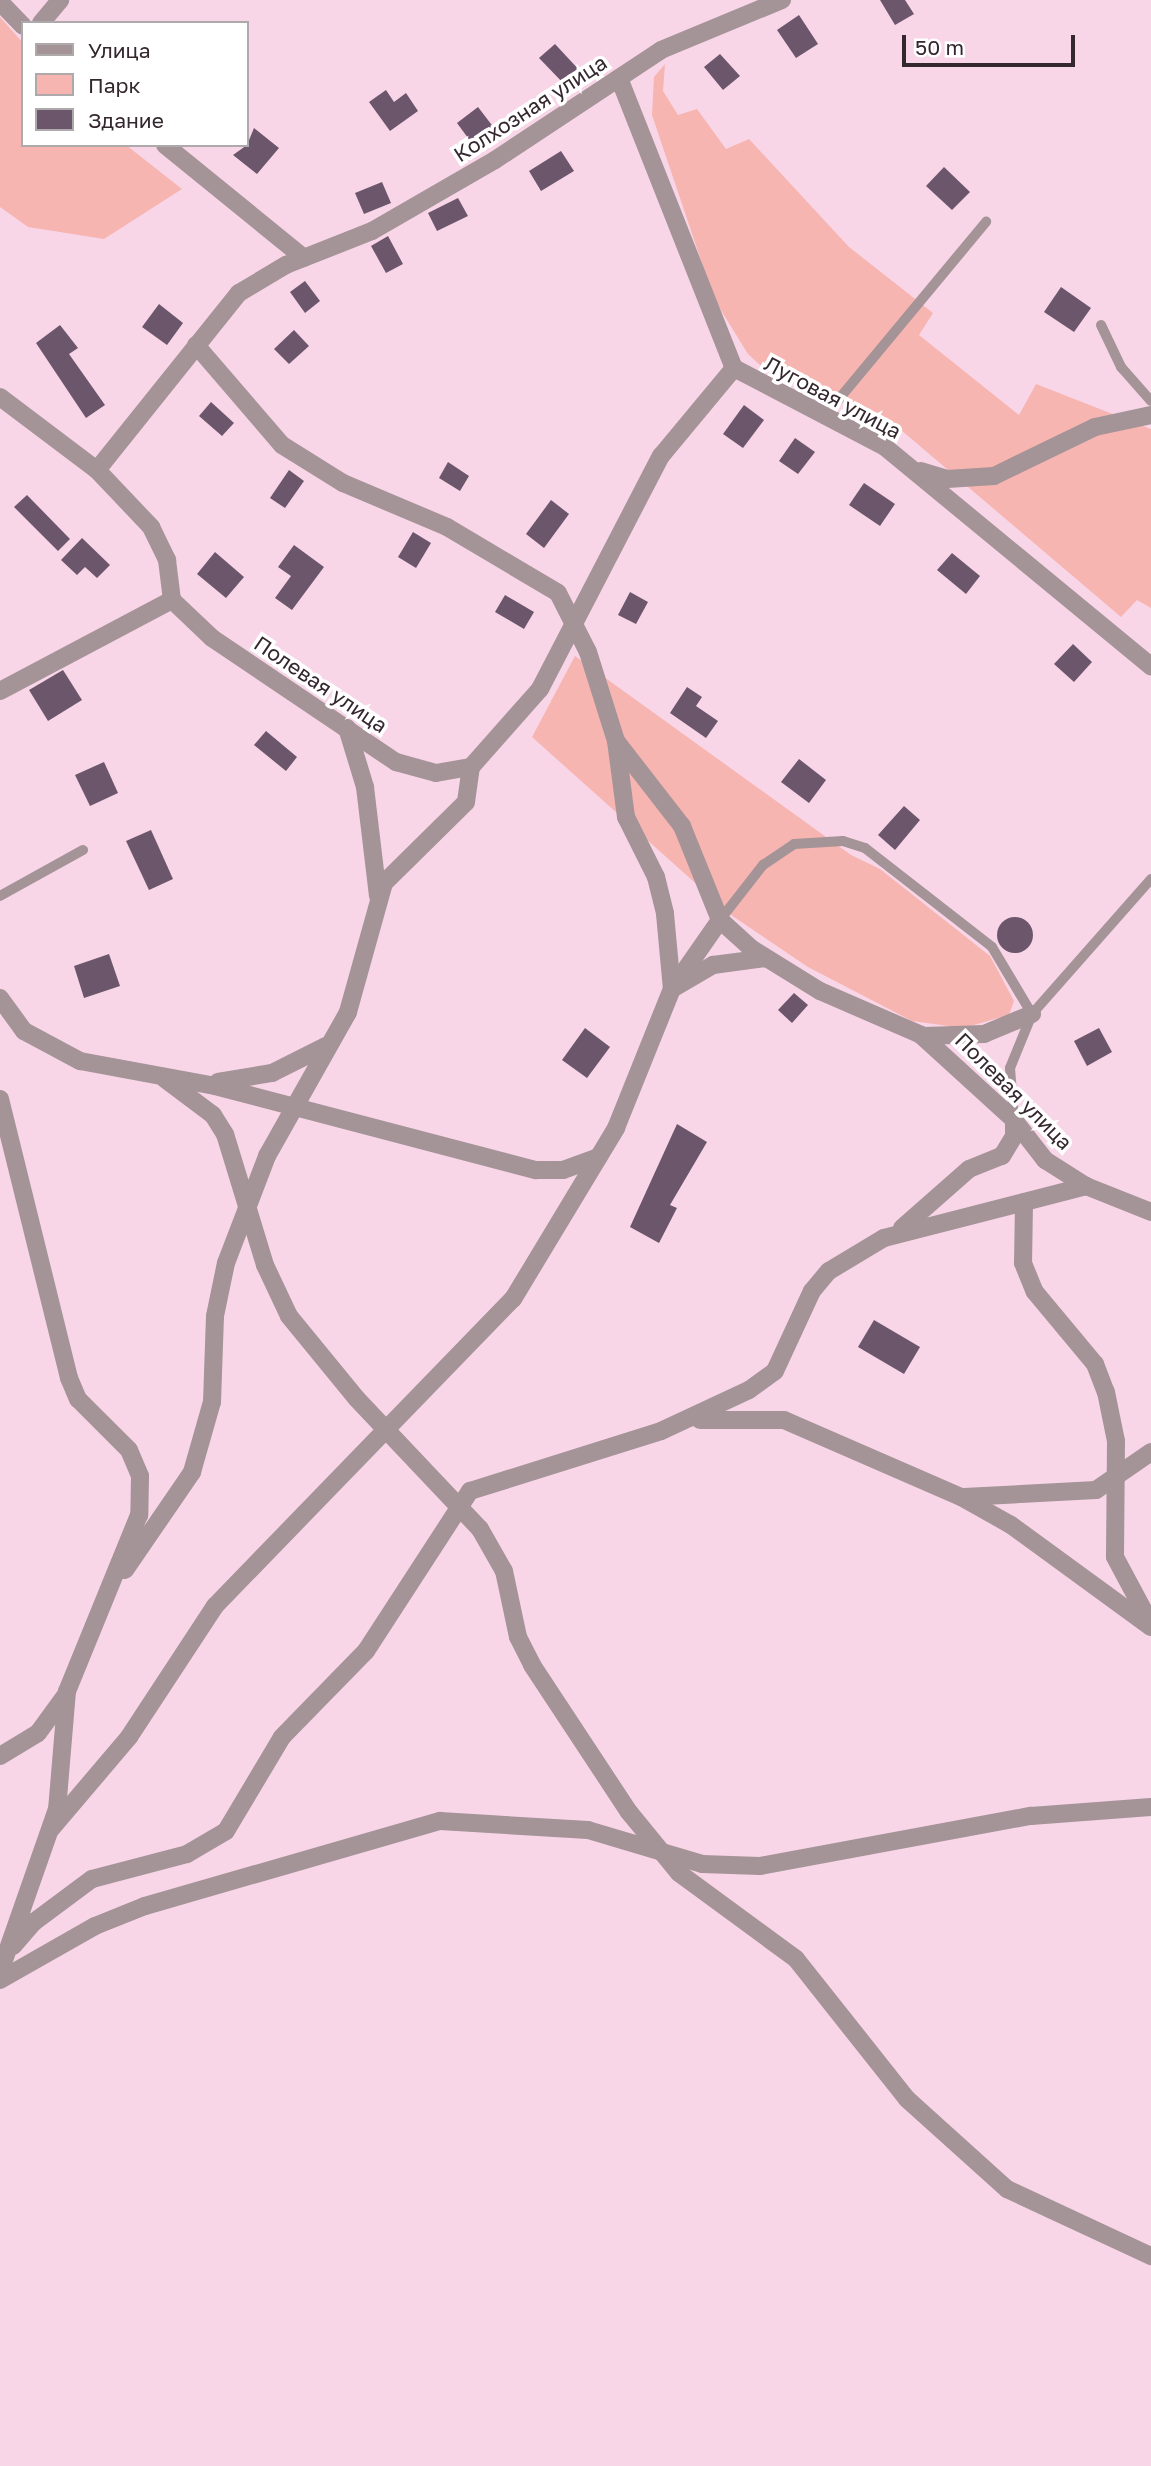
<!DOCTYPE html>
<meta charset="utf-8">
<style>
body{margin:0}
#map{position:relative;width:1151px;height:2466px;overflow:hidden;background:#f8d6e8;font-family:"Golos Text",sans-serif}
div>[style]{position:absolute}
[style*='--x']{left:calc(var(--x)*1px);top:calc(var(--y)*1px);width:calc(var(--w)*1px);rotate:calc(var(--a)*1deg)}
.green>*{inset:0;background:#f7b5b1}
.building>*{inset:0;background:#6b566c}
.round{border-radius:50%}
.lane>*{height:10px;margin:-5px;padding:0 5px;transform-origin:5px;border-radius:5px;background:#a49397}
.street>*{height:18px;margin:-9px;padding:0 9px;transform-origin:9px;border-radius:9px;background:#a49397}
span{translate:-50% -50%;white-space:nowrap;text-align:center;line-height:1.15;-webkit-text-stroke:7px #fff;paint-order:stroke}
.street-label{font-size:21px;color:#34272e}
.legend{position:absolute;left:21px;top:21px;width:228px;height:126px;box-sizing:border-box;background:#fff;border:2px solid #aea9ab;margin:0;padding:9px 12px;list-style:none;font-size:21px;color:#34272e}
.legend li{display:flex;align-items:center;gap:14px;height:35px}
.legend b{width:35px;border:2px solid #aea9ab}
.scale{position:absolute;left:902px;top:35px;width:173px;height:32px;box-sizing:border-box;border:4px solid #34272e;border-top:0;padding-left:9px;font-size:21px;line-height:24px;white-space:nowrap;color:#34272e;-webkit-text-stroke:5px #fff;paint-order:stroke}
</style>
<div id="map">
<div class="green">
<i style="clip-path:polygon(0 17px,23px 43px,23px 145px,126px 145px,182px 189px,104px 239px,28px 227px,0 207px)"></i>
<i style="clip-path:polygon(665px 64px,663px 91px,678px 115px,697px 109px,726px 149px,749px 139px,849px 247px,933px 313px,919px 335px,1019px 415px,1036px 384px,1151px 429px,1151px 608px,1137px 600px,1121px 617px,901px 430px,825px 390px,774px 378px,748px 354px,714px 299px,652px 115px,654px 77px)"></i>
<i style="clip-path:polygon(575px 656px,851px 855px,880px 869px,990px 956px,1014px 1001px,1009px 1015px,963px 1028px,912px 1021px,808px 967px,731px 915px,532px 737px)"></i>
</div>
<div class="building">
<i style="clip-path:polygon(880px 0,905px 0,914px 14px,895px 25px)"></i>
<i style="clip-path:polygon(799px 15px,818px 44px,796px 58px,777px 30px)"></i>
<i style="clip-path:polygon(555px 44px,581px 72px,566px 86px,539px 58px)"></i>
<i style="clip-path:polygon(720px 54px,740px 76px,723px 90px,704px 67px)"></i>
<i style="clip-path:polygon(386px 90px,394px 102px,406px 93px,418px 111px,390px 131px,369px 102px)"></i>
<i style="clip-path:polygon(478px 107px,501px 137px,479px 153px,457px 123px)"></i>
<i style="clip-path:polygon(254px 128px,279px 148px,257px 174px,233px 155px,247px 145px)"></i>
<i style="clip-path:polygon(561px 151px,574px 171px,541px 191px,529px 171px)"></i>
<i style="clip-path:polygon(944px 167px,970px 192px,952px 210px,926px 186px)"></i>
<i style="clip-path:polygon(382px 182px,391px 203px,364px 214px,355px 193px)"></i>
<i style="clip-path:polygon(458px 198px,468px 216px,437px 231px,428px 213px)"></i>
<i style="clip-path:polygon(388px 236px,403px 264px,386px 273px,371px 246px)"></i>
<i style="clip-path:polygon(305px 281px,320px 301px,305px 313px,290px 292px)"></i>
<i style="clip-path:polygon(1061px 287px,1091px 308px,1074px 332px,1044px 312px)"></i>
<i style="clip-path:polygon(159px 304px,183px 323px,167px 345px,142px 327px)"></i>
<i style="clip-path:polygon(60px 325px,78px 348px,69px 354px,105px 405px,86px 418px,36px 343px)"></i>
<i style="clip-path:polygon(294px 330px,309px 346px,289px 364px,274px 349px)"></i>
<i style="clip-path:polygon(211px 402px,234px 423px,222px 436px,199px 416px)"></i>
<i style="clip-path:polygon(744px 405px,764px 420px,743px 448px,723px 434px)"></i>
<i style="clip-path:polygon(795px 438px,815px 452px,798px 474px,779px 461px)"></i>
<i style="clip-path:polygon(448px 462px,469px 476px,460px 491px,439px 478px)"></i>
<i style="clip-path:polygon(289px 470px,304px 481px,285px 508px,270px 498px)"></i>
<i style="clip-path:polygon(864px 483px,895px 504px,880px 526px,849px 505px)"></i>
<i style="clip-path:polygon(27px 495px,70px 539px,58px 551px,14px 507px)"></i>
<i style="clip-path:polygon(551px 500px,569px 514px,544px 548px,526px 534px)"></i>
<i style="clip-path:polygon(413px 532px,431px 543px,416px 568px,398px 557px)"></i>
<i style="clip-path:polygon(82px 538px,110px 565px,97px 578px,85px 567px,77px 575px,61px 560px)"></i>
<i style="clip-path:polygon(294px 545px,324px 567px,292px 610px,275px 598px,291px 576px,278px 567px)"></i>
<i style="clip-path:polygon(215px 552px,244px 577px,226px 598px,197px 574px)"></i>
<i style="clip-path:polygon(952px 553px,980px 576px,966px 594px,937px 570px)"></i>
<i style="clip-path:polygon(630px 592px,648px 602px,636px 624px,618px 615px)"></i>
<i style="clip-path:polygon(505px 595px,534px 612px,524px 629px,495px 612px)"></i>
<i style="clip-path:polygon(1073px 644px,1092px 662px,1074px 682px,1054px 664px)"></i>
<i style="clip-path:polygon(63px 670px,82px 700px,48px 721px,29px 690px)"></i>
<i style="clip-path:polygon(687px 687px,702px 697px,696px 706px,718px 721px,706px 738px,670px 713px)"></i>
<i style="clip-path:polygon(266px 731px,297px 757px,286px 771px,254px 745px)"></i>
<i style="clip-path:polygon(799px 759px,826px 780px,809px 803px,781px 782px)"></i>
<i style="clip-path:polygon(104px 762px,118px 793px,90px 806px,75px 775px)"></i>
<i style="clip-path:polygon(904px 806px,920px 820px,895px 850px,878px 835px)"></i>
<i style="clip-path:polygon(151px 830px,173px 879px,149px 890px,126px 841px)"></i>
<i class="round" style="left:997px;top:917px;width:36px;height:36px"></i>
<i style="clip-path:polygon(109px 954px,120px 986px,84px 998px,74px 966px)"></i>
<i style="clip-path:polygon(794px 993px,808px 1005px,792px 1023px,778px 1010px)"></i>
<i style="clip-path:polygon(585px 1028px,610px 1047px,587px 1078px,562px 1060px)"></i>
<i style="clip-path:polygon(1099px 1028px,1112px 1052px,1087px 1066px,1074px 1041px)"></i>
<i style="clip-path:polygon(677px 1124px,707px 1142px,670px 1205px,677px 1208px,659px 1243px,630px 1227px)"></i>
<i style="clip-path:polygon(874px 1320px,920px 1347px,904px 1374px,858px 1347px)"></i>
</div>
<div class="lane">
<i style="--x:1101;--y:325;--w:47;--a:64.5"></i>
<i style="--x:1121;--y:367;--w:45;--a:48.6"></i>
<i style="--x:824;--y:417;--w:254;--a:-50.3"></i>
<i style="--x:0;--y:896;--w:95;--a:-29"></i>
<i style="--x:720;--y:920;--w:70;--a:-52"></i>
<i style="--x:763;--y:865;--w:37;--a:-34"></i>
<i style="--x:794;--y:844;--w:49;--a:-3.5"></i>
<i style="--x:843;--y:841;--w:23;--a:18"></i>
<i style="--x:865;--y:848;--w:161;--a:37.9"></i>
<i style="--x:992;--y:947;--w:78;--a:59.2"></i>
<i style="--x:1014;--y:1120;--w:52;--a:-94.4"></i>
<i style="--x:1010;--y:1068;--w:58;--a:-67.8"></i>
<i style="--x:1032;--y:1014;--w:180;--a:-48.6"></i>
</div>
<div class="street">
<i style="--x:0;--y:2;--w:33;--a:46"></i>
<i style="--x:41;--y:23;--w:30;--a:-50"></i>
<i style="--x:619;--y:78;--w:312;--a:68.4"></i>
<i style="--x:734;--y:368;--w:170;--a:27.6"></i>
<i style="--x:885;--y:447;--w:345;--a:39.5"></i>
<i style="--x:165;--y:145;--w:179;--a:39.1"></i>
<i style="--x:196;--y:345;--w:132;--a:49.3"></i>
<i style="--x:282;--y:445;--w:72;--a:31.9"></i>
<i style="--x:343;--y:483;--w:113;--a:22.9"></i>
<i style="--x:447;--y:527;--w:129;--a:30.7"></i>
<i style="--x:558;--y:593;--w:66;--a:63"></i>
<i style="--x:588;--y:652;--w:93;--a:72.5"></i>
<i style="--x:616;--y:741;--w:108;--a:52.2"></i>
<i style="--x:682;--y:826;--w:101;--a:68"></i>
<i style="--x:720;--y:920;--w:43;--a:42.2"></i>
<i style="--x:752;--y:949;--w:80;--a:31.7"></i>
<i style="--x:820;--y:991;--w:110;--a:23.5"></i>
<i style="--x:921;--y:1035;--w:126;--a:42.4"></i>
<i style="--x:1014;--y:1120;--w:51;--a:52.2"></i>
<i style="--x:1045;--y:1160;--w:49;--a:32.4"></i>
<i style="--x:1086;--y:1186;--w:70;--a:21.8"></i>
<i style="--x:0;--y:397;--w:121;--a:37"></i>
<i style="--x:97;--y:470;--w:79;--a:46.5"></i>
<i style="--x:151;--y:527;--w:37;--a:64"></i>
<i style="--x:167;--y:560;--w:40;--a:82.9"></i>
<i style="--x:97;--y:470;--w:227;--a:-51.3"></i>
<i style="--x:239;--y:293;--w:55;--a:-30.8"></i>
<i style="--x:286;--y:265;--w:92;--a:-21.6"></i>
<i style="--x:372;--y:231;--w:142;--a:-30"></i>
<i style="--x:495;--y:160;--w:199;--a:-33.5"></i>
<i style="--x:661;--y:50;--w:131;--a:-22.5"></i>
<i style="--x:921;--y:471;--w:27;--a:17"></i>
<i style="--x:947;--y:479;--w:47;--a:-3.7"></i>
<i style="--x:994;--y:476;--w:112;--a:-25.9"></i>
<i style="--x:1095;--y:427;--w:57;--a:-12.1"></i>
<i style="--x:0;--y:691;--w:195;--a:-27.9"></i>
<i style="--x:172;--y:600;--w:55;--a:43.5"></i>
<i style="--x:212;--y:638;--w:222;--a:34"></i>
<i style="--x:396;--y:762;--w:41;--a:15.4"></i>
<i style="--x:436;--y:773;--w:36;--a:-10"></i>
<i style="--x:471;--y:767;--w:104;--a:-48.5"></i>
<i style="--x:540;--y:689;--w:263;--a:-62.6"></i>
<i style="--x:661;--y:456;--w:114;--a:-50.3"></i>
<i style="--x:347;--y:728;--w:62;--a:73"></i>
<i style="--x:365;--y:787;--w:110;--a:83.2"></i>
<i style="--x:616;--y:741;--w:77;--a:82.5"></i>
<i style="--x:626;--y:817;--w:67;--a:63.4"></i>
<i style="--x:656;--y:877;--w:38;--a:76"></i>
<i style="--x:665;--y:914;--w:75;--a:84.7"></i>
<i style="--x:672;--y:989;--w:48;--a:-30.3"></i>
<i style="--x:713;--y:965;--w:53;--a:-7.5"></i>
<i style="--x:0;--y:998;--w:41;--a:54"></i>
<i style="--x:24;--y:1031;--w:64;--a:28.2"></i>
<i style="--x:80;--y:1061;--w:137;--a:10.5"></i>
<i style="--x:215;--y:1086;--w:332;--a:14.7"></i>
<i style="--x:536;--y:1170;--w:27;--a:0"></i>
<i style="--x:563;--y:1170;--w:38;--a:-20"></i>
<i style="--x:924;--y:1036;--w:60;--a:-1.9"></i>
<i style="--x:984;--y:1034;--w:52;--a:-22.6"></i>
<i style="--x:165;--y:1079;--w:60;--a:36.9"></i>
<i style="--x:213;--y:1115;--w:22;--a:58"></i>
<i style="--x:225;--y:1134;--w:137;--a:73"></i>
<i style="--x:265;--y:1265;--w:56;--a:64.8"></i>
<i style="--x:289;--y:1316;--w:107;--a:50.7"></i>
<i style="--x:357;--y:1399;--w:179;--a:46.6"></i>
<i style="--x:480;--y:1529;--w:48;--a:60.3"></i>
<i style="--x:504;--y:1571;--w:67;--a:78"></i>
<i style="--x:518;--y:1637;--w:31;--a:63"></i>
<i style="--x:532;--y:1665;--w:176;--a:56.6"></i>
<i style="--x:629;--y:1812;--w:79;--a:50.7"></i>
<i style="--x:679;--y:1873;--w:145;--a:36.3"></i>
<i style="--x:796;--y:1959;--w:179;--a:51.6"></i>
<i style="--x:907;--y:2099;--w:135;--a:42"></i>
<i style="--x:1007;--y:2189;--w:159;--a:25"></i>
<i style="--x:218;--y:1082;--w:55;--a:-9.5"></i>
<i style="--x:272;--y:1073;--w:60;--a:-26.6"></i>
<i style="--x:0;--y:1099;--w:287;--a:76.1"></i>
<i style="--x:69;--y:1378;--w:23;--a:67"></i>
<i style="--x:78;--y:1399;--w:72;--a:45"></i>
<i style="--x:129;--y:1450;--w:28;--a:67"></i>
<i style="--x:140;--y:1476;--w:39;--a:91"></i>
<i style="--x:139;--y:1515;--w:190;--a:112.2"></i>
<i style="--x:67;--y:1691;--w:118;--a:94.8"></i>
<i style="--x:57;--y:1809;--w:173;--a:109.3"></i>
<i style="--x:1024;--y:1202;--w:61;--a:90.9"></i>
<i style="--x:1023;--y:1263;--w:31;--a:68"></i>
<i style="--x:1035;--y:1292;--w:94;--a:50.2"></i>
<i style="--x:1095;--y:1364;--w:30;--a:69"></i>
<i style="--x:1106;--y:1392;--w:50;--a:78.5"></i>
<i style="--x:1116;--y:1441;--w:116;--a:90.5"></i>
<i style="--x:1115;--y:1557;--w:68;--a:61.9"></i>
<i style="--x:902;--y:1228;--w:89;--a:-41.4"></i>
<i style="--x:969;--y:1169;--w:35;--a:-22"></i>
<i style="--x:1002;--y:1156;--w:23;--a:-59"></i>
<i style="--x:1014;--y:1136;--w:16;--a:-90"></i>
<i style="--x:700;--y:1420;--w:84;--a:0"></i>
<i style="--x:784;--y:1420;--w:193;--a:23.5"></i>
<i style="--x:961;--y:1497;--w:57;--a:29.2"></i>
<i style="--x:1011;--y:1525;--w:173;--a:36.1"></i>
<i style="--x:964;--y:1497;--w:132;--a:-3"></i>
<i style="--x:1096;--y:1490;--w:67;--a:-34.6"></i>
<i style="--x:125;--y:1570;--w:119;--a:-55.6"></i>
<i style="--x:192;--y:1472;--w:73;--a:-74.1"></i>
<i style="--x:212;--y:1402;--w:86;--a:-88"></i>
<i style="--x:215;--y:1316;--w:54;--a:-78.3"></i>
<i style="--x:226;--y:1263;--w:115;--a:-69"></i>
<i style="--x:267;--y:1156;--w:165;--a:-60.6"></i>
<i style="--x:348;--y:1012;--w:134;--a:-74.4"></i>
<i style="--x:384;--y:883;--w:115;--a:-44.6"></i>
<i style="--x:466;--y:802;--w:35;--a:-82"></i>
<i style="--x:0;--y:1756;--w:44;--a:-31.2"></i>
<i style="--x:38;--y:1733;--w:46;--a:-53.9"></i>
<i style="--x:51;--y:1829;--w:121;--a:-49.7"></i>
<i style="--x:129;--y:1737;--w:157;--a:-56.7"></i>
<i style="--x:215;--y:1606;--w:428;--a:-45.9"></i>
<i style="--x:513;--y:1299;--w:200;--a:-58.9"></i>
<i style="--x:616;--y:1128;--w:150;--a:-68.1"></i>
<i style="--x:672;--y:989;--w:84;--a:-55.2"></i>
<i style="--x:13;--y:1946;--w:32;--a:-49"></i>
<i style="--x:34;--y:1922;--w:72;--a:-36.6"></i>
<i style="--x:92;--y:1879;--w:98;--a:-14.7"></i>
<i style="--x:187;--y:1854;--w:45;--a:-30.5"></i>
<i style="--x:226;--y:1831;--w:109;--a:-59.2"></i>
<i style="--x:282;--y:1737;--w:120;--a:-45.7"></i>
<i style="--x:366;--y:1651;--w:191;--a:-57"></i>
<i style="--x:470;--y:1491;--w:200;--a:-17.4"></i>
<i style="--x:661;--y:1431;--w:97;--a:-25"></i>
<i style="--x:749;--y:1390;--w:32;--a:-36"></i>
<i style="--x:775;--y:1371;--w:88;--a:-65.2"></i>
<i style="--x:812;--y:1291;--w:26;--a:-50"></i>
<i style="--x:829;--y:1271;--w:64;--a:-31"></i>
<i style="--x:884;--y:1238;--w:209;--a:-14.4"></i>
<i style="--x:0;--y:1980;--w:109;--a:-29.6"></i>
<i style="--x:95;--y:1926;--w:54;--a:-21.8"></i>
<i style="--x:145;--y:1906;--w:307;--a:-16.1"></i>
<i style="--x:440;--y:1821;--w:148;--a:3.5"></i>
<i style="--x:588;--y:1830;--w:119;--a:16.6"></i>
<i style="--x:702;--y:1864;--w:58;--a:2"></i>
<i style="--x:760;--y:1866;--w:276;--a:-10.5"></i>
<i style="--x:1031;--y:1816;--w:120;--a:-4.3"></i>
</div>
<div class="street-label">
<span style="left:530px;top:108px;rotate:-33deg">Колхозная улица</span>
<span style="left:833px;top:397px;rotate:28deg">Луговая улица</span>
<span style="left:321px;top:684px;rotate:34deg">Полевая улица</span>
<span style="left:1014px;top:1091px;rotate:45deg">Полевая улица</span>
</div>
<ul class="legend">
<li><b style="height:9px;background:#a49397"></b>Улица</li>
<li><b style="height:19px;background:#f7b5b1"></b>Парк</li>
<li><b style="height:19px;background:#6b566c"></b>Здание</li>
</ul>
<div class="scale">50 m</div>
</div>
